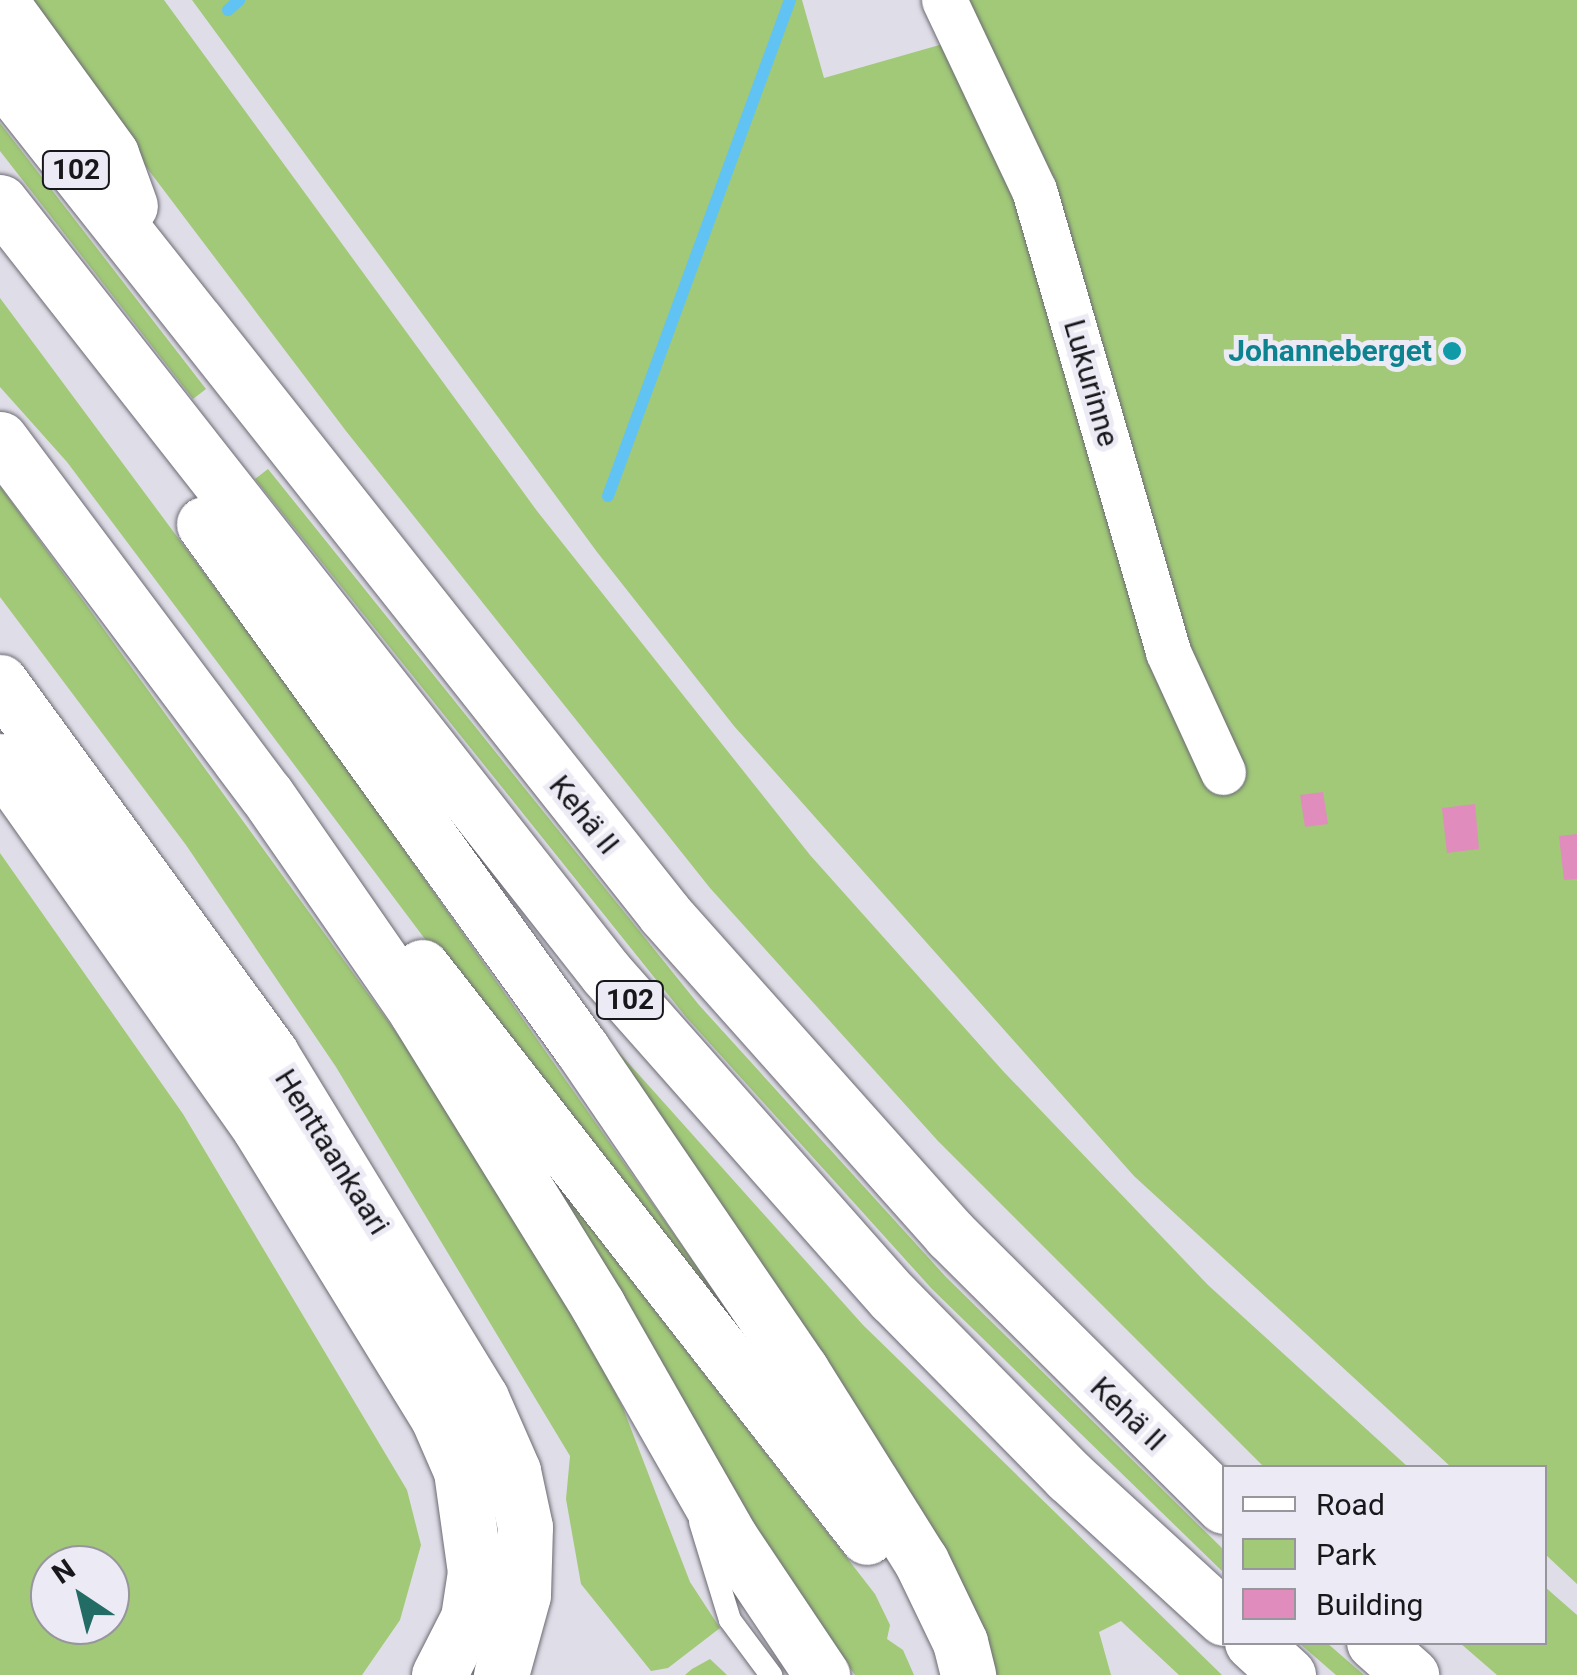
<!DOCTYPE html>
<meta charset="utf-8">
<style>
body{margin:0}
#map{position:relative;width:1577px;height:1675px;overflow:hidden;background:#dfdde7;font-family:Roboto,sans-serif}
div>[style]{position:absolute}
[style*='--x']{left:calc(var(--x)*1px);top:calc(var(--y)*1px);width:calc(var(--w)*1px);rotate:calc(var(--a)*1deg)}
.green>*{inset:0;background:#a1c978}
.stream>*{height:12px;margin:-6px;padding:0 6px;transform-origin:6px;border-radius:6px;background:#61c2f4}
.building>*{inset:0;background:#e08dbd}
.roads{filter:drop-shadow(0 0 2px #6c6a73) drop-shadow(0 0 2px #6c6a73)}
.service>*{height:22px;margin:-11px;padding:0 11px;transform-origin:11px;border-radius:11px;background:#fff}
.minor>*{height:45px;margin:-22.5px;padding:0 22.5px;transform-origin:22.5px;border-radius:22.5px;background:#fff}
.secondary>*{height:55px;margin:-27.5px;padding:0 27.5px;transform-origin:27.5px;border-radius:27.5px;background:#fff}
.trunk>*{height:55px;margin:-27.5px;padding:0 27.5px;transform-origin:27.5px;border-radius:27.5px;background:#fff}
.dots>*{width:28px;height:28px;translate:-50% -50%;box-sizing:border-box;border:5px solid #eceaf4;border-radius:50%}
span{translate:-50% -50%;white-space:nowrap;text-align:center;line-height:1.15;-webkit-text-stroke:10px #eceaf4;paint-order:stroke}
.shield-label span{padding:2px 8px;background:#eceaf4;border:2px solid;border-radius:8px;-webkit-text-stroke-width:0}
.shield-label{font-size:28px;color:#18171b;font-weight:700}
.culture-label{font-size:30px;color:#0d838f;font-weight:700}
.right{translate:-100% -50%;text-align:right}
.street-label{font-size:30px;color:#18171b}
.legend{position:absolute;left:1222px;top:1465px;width:325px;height:180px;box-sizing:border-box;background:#eceaf4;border:2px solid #97969d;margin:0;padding:12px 18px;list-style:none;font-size:30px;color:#18171b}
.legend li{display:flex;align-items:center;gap:20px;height:50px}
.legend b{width:50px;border:2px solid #97969d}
.north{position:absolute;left:30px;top:1545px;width:100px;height:100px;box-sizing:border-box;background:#eceaf4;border:2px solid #97969d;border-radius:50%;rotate:325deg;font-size:28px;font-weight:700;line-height:40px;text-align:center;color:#18171b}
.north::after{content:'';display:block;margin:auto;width:35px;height:45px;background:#236c65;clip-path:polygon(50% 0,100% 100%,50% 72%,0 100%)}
</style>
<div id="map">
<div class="green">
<i style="clip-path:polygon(29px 0,164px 0,537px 511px,810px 855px,1003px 1071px,1208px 1285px,1408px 1467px,1264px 1467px,938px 1141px,710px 888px,346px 431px,116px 127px)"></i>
<i style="clip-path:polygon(192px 0,802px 0,824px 78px,943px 44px,924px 0,1577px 0,1577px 1584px,1545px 1554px,1544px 1468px,1451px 1467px,1134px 1176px,734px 726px,597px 552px)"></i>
<i style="clip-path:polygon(0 123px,206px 389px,193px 399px,0 151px)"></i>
<i style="clip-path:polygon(0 298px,308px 713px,756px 1351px,491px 1027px,67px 462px,0 387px)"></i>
<i style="clip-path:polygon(268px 469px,699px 1005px,946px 1277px,1224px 1550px,1224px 1573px,932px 1289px,686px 1017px,255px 479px)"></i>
<i style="clip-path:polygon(0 486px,401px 1039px,590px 1342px,623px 1408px,690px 1582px,720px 1628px,668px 1668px,651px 1671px,581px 1584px,566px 1499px,570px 1456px,336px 1067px,186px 845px,0 597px)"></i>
<i style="clip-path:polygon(evenodd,0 853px,183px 1114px,407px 1490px,421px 1545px,400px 1620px,362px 1675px,0 1675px,0 853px,50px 1565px,110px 1565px,110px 1625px,50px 1625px,50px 1565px)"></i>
<i style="clip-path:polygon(598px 1029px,863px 1325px,1222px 1675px,1179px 1675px,1121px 1621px,1099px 1632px,1111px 1675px,997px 1675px,985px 1641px)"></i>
<i style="clip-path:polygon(525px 1143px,875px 1594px,890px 1625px,887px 1639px,903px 1650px,914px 1675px,855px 1675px,806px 1609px)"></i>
<i style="clip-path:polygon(1545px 1587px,1577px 1615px,1577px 1675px,1497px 1675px,1460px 1643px,1544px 1642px)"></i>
<i style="clip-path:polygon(1299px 1643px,1327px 1643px,1364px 1675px,1336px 1675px)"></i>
<i style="clip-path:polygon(710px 1659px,727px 1675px,685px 1675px,692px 1669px)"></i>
</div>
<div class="stream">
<i style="--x:228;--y:10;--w:15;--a:-42"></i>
<i style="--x:608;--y:496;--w:528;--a:-69.85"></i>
</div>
<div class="building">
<i style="clip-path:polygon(1323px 792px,1328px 824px,1305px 827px,1300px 795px)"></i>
<i style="clip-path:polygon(1475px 804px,1479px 849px,1447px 853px,1442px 808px)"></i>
<i style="clip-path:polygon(1577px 834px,1577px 879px,1564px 880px,1559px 836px)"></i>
</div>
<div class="roads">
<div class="service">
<i style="--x:700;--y:1522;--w:102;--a:73"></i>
<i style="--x:730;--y:1620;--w:69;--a:53.3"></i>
</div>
<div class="minor">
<i style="--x:944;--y:0;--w:210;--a:64.7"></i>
<i style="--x:1034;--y:190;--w:481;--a:73.8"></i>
<i style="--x:1168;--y:652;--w:132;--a:65.4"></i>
</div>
<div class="secondary">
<i style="--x:0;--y:682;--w:460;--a:53.9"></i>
<i style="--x:271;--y:1054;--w:403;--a:58.6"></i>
<i style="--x:481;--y:1398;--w:80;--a:66.3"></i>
<i style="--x:513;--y:1471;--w:57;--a:77.9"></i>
<i style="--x:525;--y:1527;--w:68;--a:91.7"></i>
<i style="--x:523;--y:1595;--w:83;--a:105.4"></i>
<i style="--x:0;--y:761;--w:448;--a:54.7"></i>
<i style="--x:259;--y:1127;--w:342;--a:58.4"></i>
<i style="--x:438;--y:1418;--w:58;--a:66.5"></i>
<i style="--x:461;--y:1471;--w:102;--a:82.1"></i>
<i style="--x:475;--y:1572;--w:47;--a:98.7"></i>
<i style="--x:468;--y:1618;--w:64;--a:117"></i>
</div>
<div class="trunk">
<i style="--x:0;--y:1;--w:189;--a:54"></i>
<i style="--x:111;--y:154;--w:55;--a:69.9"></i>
<i style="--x:0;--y:74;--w:1071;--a:51.63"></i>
<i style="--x:665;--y:914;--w:429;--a:48.3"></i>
<i style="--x:950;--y:1234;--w:386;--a:44.8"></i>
<i style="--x:0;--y:202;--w:981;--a:51.83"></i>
<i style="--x:606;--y:973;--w:434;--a:48.5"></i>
<i style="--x:894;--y:1298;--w:250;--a:45.5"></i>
<i style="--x:1069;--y:1476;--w:210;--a:42.5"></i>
<i style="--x:0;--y:439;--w:444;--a:53.2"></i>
<i style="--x:266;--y:794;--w:264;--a:55.3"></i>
<i style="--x:416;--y:1011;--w:347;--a:58.3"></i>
<i style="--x:598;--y:1306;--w:268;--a:60.3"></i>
<i style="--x:731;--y:1539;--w:164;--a:56.2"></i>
<i style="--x:204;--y:524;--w:647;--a:54.25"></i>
<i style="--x:582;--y:1049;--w:389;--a:55.7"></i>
<i style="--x:801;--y:1370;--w:226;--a:57.9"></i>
<i style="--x:921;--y:1561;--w:90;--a:64.3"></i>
<i style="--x:960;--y:1642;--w:34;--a:76"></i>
<i style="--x:422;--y:967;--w:723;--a:52.02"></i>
<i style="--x:1252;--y:1642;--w:49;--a:42.5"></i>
<i style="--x:1374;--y:1642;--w:50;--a:41.7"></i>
</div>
</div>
<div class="dots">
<i style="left:1452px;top:351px;background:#0f9aa8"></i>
</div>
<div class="shield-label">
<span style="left:76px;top:170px">102</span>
<span style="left:630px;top:1000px">102</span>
</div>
<div class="culture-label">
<span class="right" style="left:1432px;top:351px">Johanneberget</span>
</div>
<div class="street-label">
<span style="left:1091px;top:383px;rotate:74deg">Lukurinne</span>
<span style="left:584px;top:815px;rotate:51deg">Kehä II</span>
<span style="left:332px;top:1152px;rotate:58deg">Henttaankaari</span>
<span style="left:1128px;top:1414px;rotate:44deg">Kehä II</span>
</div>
<ul class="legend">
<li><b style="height:12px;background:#fff"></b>Road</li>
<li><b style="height:28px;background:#a1c978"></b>Park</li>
<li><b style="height:28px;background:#e08dbd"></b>Building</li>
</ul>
<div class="north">N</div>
</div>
